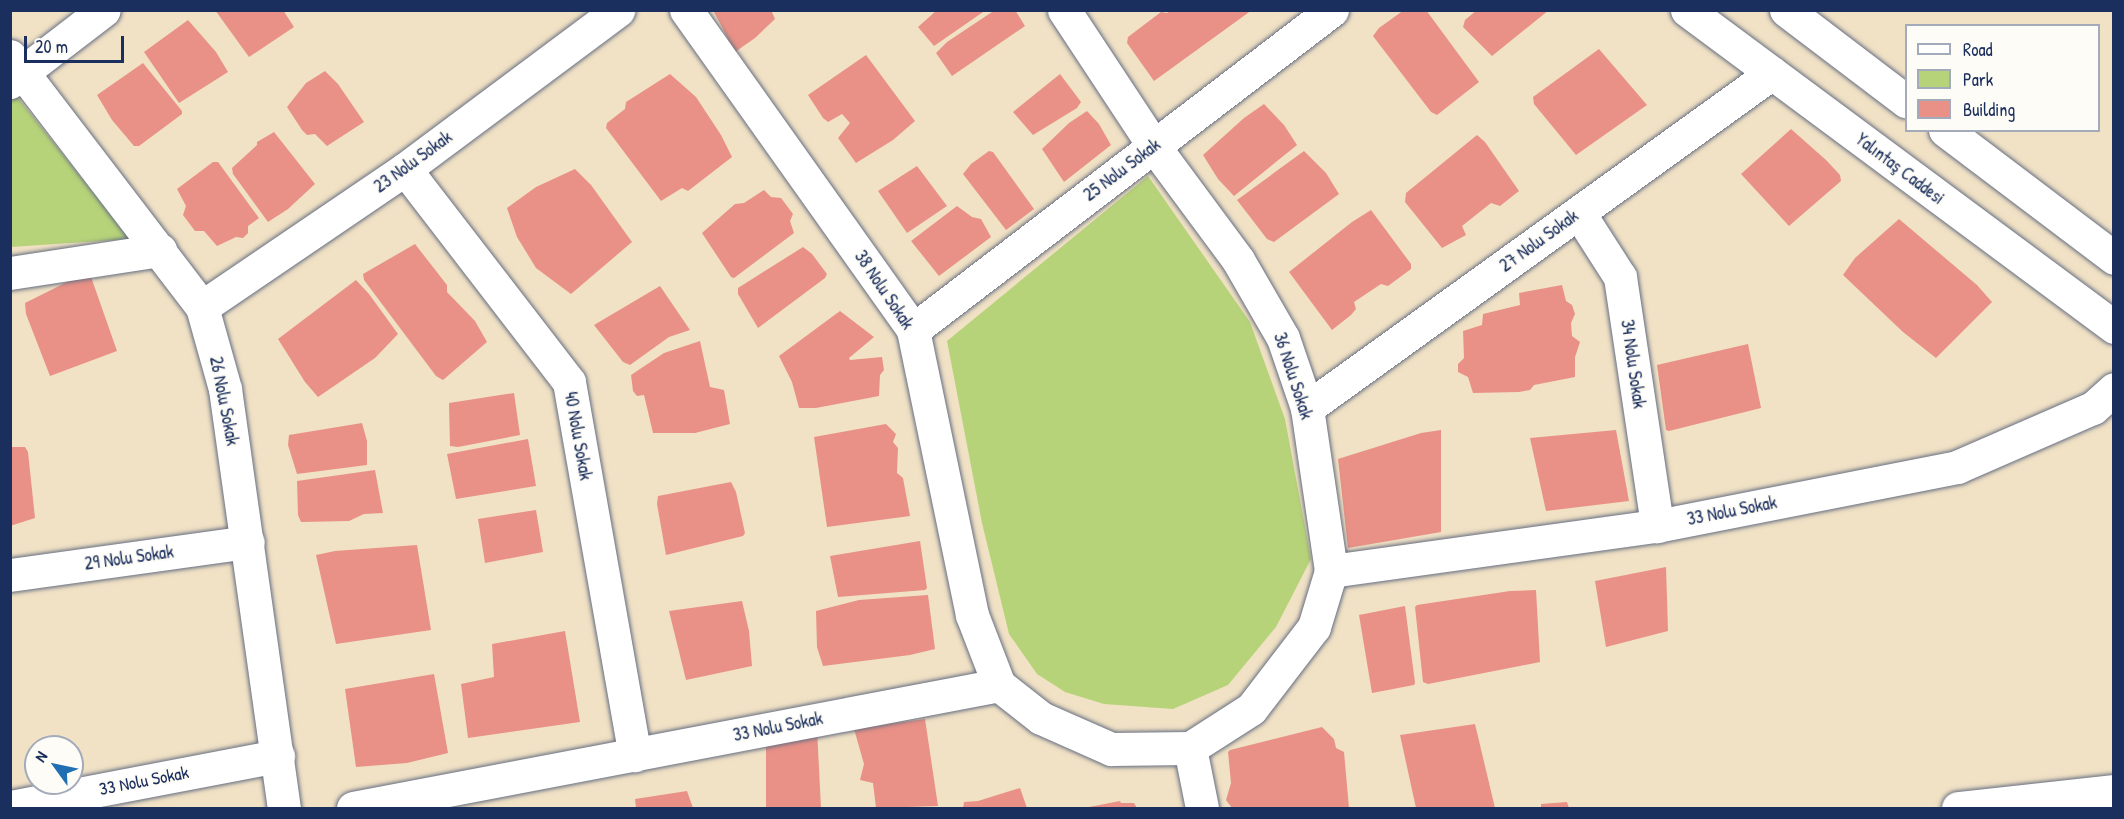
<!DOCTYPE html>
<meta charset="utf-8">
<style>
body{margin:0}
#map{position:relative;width:2124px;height:819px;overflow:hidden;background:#f1e2c5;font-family:"Patrick Hand",sans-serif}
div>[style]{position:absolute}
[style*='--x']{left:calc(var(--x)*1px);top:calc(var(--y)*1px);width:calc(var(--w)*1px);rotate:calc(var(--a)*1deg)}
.green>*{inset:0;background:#b7d379}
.building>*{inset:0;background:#e99186}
.roads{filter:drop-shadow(0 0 2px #666e82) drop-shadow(0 0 2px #666e82)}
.minor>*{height:33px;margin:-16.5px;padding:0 16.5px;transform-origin:16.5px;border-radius:16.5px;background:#fff}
.major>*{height:33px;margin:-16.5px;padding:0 16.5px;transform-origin:16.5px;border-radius:16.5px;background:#fff}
span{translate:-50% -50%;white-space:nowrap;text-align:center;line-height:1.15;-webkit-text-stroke:4.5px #fdfcf7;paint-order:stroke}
.street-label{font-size:18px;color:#1b2f5e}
.frame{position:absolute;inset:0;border:12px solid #1b2f5e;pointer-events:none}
.legend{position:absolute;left:1905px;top:24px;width:195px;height:108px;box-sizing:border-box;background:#fdfcf7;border:2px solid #a3aaba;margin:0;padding:8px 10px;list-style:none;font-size:18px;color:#1b2f5e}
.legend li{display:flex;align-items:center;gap:12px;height:30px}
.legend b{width:30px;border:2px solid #a3aaba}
.north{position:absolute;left:24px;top:735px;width:60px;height:60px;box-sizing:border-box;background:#fdfcf7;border:2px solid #a3aaba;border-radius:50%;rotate:303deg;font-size:16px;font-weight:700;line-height:24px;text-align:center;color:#1b2f5e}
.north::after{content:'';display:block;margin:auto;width:21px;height:27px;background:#1f6fb2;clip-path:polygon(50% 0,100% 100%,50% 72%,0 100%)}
.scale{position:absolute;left:24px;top:36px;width:100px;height:27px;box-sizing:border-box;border:3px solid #1b2f5e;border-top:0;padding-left:8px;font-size:18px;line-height:21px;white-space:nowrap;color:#1b2f5e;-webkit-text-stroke:4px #fdfcf7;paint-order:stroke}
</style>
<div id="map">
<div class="green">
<i style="clip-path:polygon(14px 93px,130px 239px,11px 247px,10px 96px)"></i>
<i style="clip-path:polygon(1148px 176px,1250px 322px,1285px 419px,1311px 559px,1276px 627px,1228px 685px,1173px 709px,1104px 704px,1065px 692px,1037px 674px,1009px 634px,982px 523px,947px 341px)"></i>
</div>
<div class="building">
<i style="clip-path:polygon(215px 10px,283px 10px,294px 27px,249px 57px)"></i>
<i style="clip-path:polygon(713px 10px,771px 10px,775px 19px,755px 38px,735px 52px)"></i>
<i style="clip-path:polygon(937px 10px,986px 10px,934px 46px,918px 27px)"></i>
<i style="clip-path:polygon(995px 10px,1015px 10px,1025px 26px,952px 76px,936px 53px,947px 42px)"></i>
<i style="clip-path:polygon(1171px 10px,1252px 10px,1154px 81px,1127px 43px,1128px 37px,1161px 12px,1167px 13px)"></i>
<i style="clip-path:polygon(1404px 10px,1426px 10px,1479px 82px,1437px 115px,1431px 112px,1373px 36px,1379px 28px)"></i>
<i style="clip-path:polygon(1477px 10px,1549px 10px,1492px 56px,1463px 27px,1465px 20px)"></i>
<i style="clip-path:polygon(188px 20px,216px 52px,228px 72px,179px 103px,144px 52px)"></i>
<i style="clip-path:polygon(1599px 49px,1647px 105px,1576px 155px,1534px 104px,1533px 97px)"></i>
<i style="clip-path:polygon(866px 55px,915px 121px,893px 140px,856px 163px,838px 138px,850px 123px,842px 114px,828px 122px,823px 118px,808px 95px)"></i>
<i style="clip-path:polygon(143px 63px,182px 111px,182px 114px,139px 146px,134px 146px,112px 120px,97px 95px)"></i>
<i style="clip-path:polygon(325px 71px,338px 84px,364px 122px,327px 146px,315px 134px,307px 135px,302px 130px,287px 107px,306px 83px)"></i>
<i style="clip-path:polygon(670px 74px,696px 97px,721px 135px,732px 157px,688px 191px,682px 188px,661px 201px,606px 128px,607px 123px,625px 109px,626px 102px)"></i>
<i style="clip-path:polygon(1060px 74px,1081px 102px,1077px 108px,1033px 135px,1013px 112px)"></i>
<i style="clip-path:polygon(1264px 104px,1284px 125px,1297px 145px,1234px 196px,1218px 179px,1203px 155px,1244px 118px)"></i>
<i style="clip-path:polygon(1087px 111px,1099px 124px,1111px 145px,1064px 182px,1042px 149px,1069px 123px)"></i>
<i style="clip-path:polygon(1791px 129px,1826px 160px,1840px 175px,1841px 181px,1789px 226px,1741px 174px)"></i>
<i style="clip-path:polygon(274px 132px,315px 184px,288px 209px,268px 222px,233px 174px,232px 168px,257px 145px,257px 142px)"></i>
<i style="clip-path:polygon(1477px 135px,1485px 142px,1519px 191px,1500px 206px,1491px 203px,1462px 226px,1466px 235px,1442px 248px,1405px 202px,1406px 193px)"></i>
<i style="clip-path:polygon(989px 151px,993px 152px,1034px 209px,1006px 230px,963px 174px,971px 164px)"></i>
<i style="clip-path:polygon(1304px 151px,1326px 173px,1339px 194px,1274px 242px,1267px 239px,1237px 200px)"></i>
<i style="clip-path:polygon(213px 162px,218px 162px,259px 218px,248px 226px,248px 233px,243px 238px,236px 237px,217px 246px,204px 231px,195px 231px,183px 215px,186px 206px,177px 189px)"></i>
<i style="clip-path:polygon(917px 166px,947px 206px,907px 233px,878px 191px)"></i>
<i style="clip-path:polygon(575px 169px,591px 185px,632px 242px,571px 294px,536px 268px,517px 237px,507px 208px,536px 187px)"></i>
<i style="clip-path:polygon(764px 190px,771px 197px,781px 198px,793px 214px,790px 221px,794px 233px,734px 278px,731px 277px,702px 233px,735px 204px,744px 203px)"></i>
<i style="clip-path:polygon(957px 206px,972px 217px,981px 219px,991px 237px,939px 276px,911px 241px)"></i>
<i style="clip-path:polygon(1371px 210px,1411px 264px,1411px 269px,1388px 286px,1381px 284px,1354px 302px,1356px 309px,1351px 315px,1332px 330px,1289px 272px,1352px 222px)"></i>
<i style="clip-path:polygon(1899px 219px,1977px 285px,1992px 302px,1936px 358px,1903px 332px,1843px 275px,1855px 258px)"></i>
<i style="clip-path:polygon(415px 244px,447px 285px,447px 292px,475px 321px,487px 342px,443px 380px,436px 376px,364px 280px,363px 274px)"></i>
<i style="clip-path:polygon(803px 247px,812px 254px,827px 274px,825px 278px,758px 328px,738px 294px,738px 288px)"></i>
<i style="clip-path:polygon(90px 274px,117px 351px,50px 376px,26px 314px,25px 303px,67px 282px)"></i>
<i style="clip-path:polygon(356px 280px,369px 294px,398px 334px,375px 358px,318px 397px,305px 382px,278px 339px)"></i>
<i style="clip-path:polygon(1562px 285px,1566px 301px,1572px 305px,1575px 314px,1571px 323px,1572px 336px,1580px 342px,1575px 357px,1575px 377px,1534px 385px,1530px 390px,1519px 392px,1473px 393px,1468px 377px,1458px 372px,1458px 364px,1464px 358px,1463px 331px,1482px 325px,1483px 314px,1520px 305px,1519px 293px)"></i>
<i style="clip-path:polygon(660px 286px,690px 330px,669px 337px,630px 365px,623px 362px,594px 325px)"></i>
<i style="clip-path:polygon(840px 311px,874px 337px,849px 358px,850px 360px,882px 357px,884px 370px,880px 375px,879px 396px,816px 408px,799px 408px,792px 382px,779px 356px)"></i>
<i style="clip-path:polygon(700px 341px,710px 387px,724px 390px,730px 424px,695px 433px,653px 433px,644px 395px,637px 396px,633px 391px,631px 375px,664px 353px)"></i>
<i style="clip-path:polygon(1748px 344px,1761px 408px,1669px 431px,1666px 430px,1657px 365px)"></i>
<i style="clip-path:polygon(514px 393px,520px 435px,458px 447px,450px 446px,449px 403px)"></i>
<i style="clip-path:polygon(362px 423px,367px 441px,367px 465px,297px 474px,288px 445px,289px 435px)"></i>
<i style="clip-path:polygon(886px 424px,896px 434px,893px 442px,898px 448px,897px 473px,903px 478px,910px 516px,827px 527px,814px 437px)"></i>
<i style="clip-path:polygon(1441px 430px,1441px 532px,1348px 548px,1338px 459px,1421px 433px)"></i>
<i style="clip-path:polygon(1616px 430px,1629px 501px,1546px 511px,1530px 438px)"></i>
<i style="clip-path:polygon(528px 439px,536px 486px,456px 499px,447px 454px)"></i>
<i style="clip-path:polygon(10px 447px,25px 447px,28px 452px,35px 518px,10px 526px)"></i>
<i style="clip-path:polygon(375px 470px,383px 513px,364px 514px,349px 521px,301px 522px,298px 515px,297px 481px)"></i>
<i style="clip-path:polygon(731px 482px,736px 492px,745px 533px,743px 536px,666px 555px,657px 504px,658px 496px)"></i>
<i style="clip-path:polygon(536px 510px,543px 552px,485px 563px,478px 519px)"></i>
<i style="clip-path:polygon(920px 541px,927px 588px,925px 590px,838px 597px,830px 556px)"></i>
<i style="clip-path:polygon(417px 545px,431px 630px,336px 644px,316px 555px,335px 551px)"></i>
<i style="clip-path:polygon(1666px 567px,1668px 631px,1606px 647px,1595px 581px)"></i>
<i style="clip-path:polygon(1536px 590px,1540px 662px,1428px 684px,1423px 682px,1415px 607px,1417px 605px,1510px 591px)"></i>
<i style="clip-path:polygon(928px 595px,935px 649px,910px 655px,823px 666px,817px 647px,816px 611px,859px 600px)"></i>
<i style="clip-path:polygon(742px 601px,749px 631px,752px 666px,686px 680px,669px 611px)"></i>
<i style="clip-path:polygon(1405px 606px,1415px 683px,1414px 685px,1372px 693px,1359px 615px)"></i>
<i style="clip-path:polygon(565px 631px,580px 722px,468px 738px,461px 684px,494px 677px,492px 644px)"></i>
<i style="clip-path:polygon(434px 674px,448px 753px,407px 763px,356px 767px,345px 689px)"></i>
<i style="clip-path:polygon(925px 719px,938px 806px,876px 808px,873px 783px,860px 780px,864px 764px,854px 729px)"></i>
<i style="clip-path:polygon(1475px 724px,1495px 808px,1416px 808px,1400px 735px)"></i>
<i style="clip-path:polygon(1322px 727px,1334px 739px,1336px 748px,1344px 752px,1349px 808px,1232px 808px,1226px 800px,1231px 783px,1228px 752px,1230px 750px)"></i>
<i style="clip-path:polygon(817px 729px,821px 808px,766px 808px,766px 746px,769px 736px)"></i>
<i style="clip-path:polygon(1020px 788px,1027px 808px,963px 808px,964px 802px,978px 801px)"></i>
<i style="clip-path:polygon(687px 791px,693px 808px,636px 808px,635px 799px)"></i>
<i style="clip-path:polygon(1120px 801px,1121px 803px,1134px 803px,1137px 808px,1084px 808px)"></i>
<i style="clip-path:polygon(1567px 802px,1569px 808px,1541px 808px,1541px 804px)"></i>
</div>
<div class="roads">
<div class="minor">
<i style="--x:686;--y:10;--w:392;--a:54.6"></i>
<i style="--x:913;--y:330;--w:291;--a:78.3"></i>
<i style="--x:972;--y:615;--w:75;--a:68.9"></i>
<i style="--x:1064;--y:10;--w:162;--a:56.6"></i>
<i style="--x:1153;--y:145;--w:143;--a:53.5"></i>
<i style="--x:1238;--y:260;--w:90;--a:60"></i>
<i style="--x:1283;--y:338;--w:74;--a:71.1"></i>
<i style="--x:1307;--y:408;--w:165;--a:81.6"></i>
<i style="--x:1331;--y:571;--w:59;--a:106.9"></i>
<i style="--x:1314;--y:627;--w:103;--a:127.5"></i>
<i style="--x:1251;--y:709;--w:72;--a:147.4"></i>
<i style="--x:10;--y:56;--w:316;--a:52.6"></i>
<i style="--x:202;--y:307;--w:85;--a:74.3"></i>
<i style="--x:225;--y:389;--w:423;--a:82"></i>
<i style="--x:10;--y:82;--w:118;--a:-37.5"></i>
<i style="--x:405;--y:169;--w:269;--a:52.4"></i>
<i style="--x:569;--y:382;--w:379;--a:80"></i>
<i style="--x:1579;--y:213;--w:76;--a:57.4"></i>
<i style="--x:1620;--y:277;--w:252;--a:81.5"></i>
<i style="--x:10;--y:273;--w:152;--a:-8.7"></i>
<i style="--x:202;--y:307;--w:245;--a:-34.2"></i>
<i style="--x:405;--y:169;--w:266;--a:-36.7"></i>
<i style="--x:913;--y:330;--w:527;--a:-37.37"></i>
<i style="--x:1307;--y:408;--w:573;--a:-35.77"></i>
<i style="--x:1331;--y:571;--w:329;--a:-7.9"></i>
<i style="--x:1657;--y:526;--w:306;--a:-11.1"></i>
<i style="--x:1957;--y:467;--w:148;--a:-23.5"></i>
<i style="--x:2093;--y:408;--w:28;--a:-42"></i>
<i style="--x:10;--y:575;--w:240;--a:-7.9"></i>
<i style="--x:1190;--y:748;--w:61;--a:78.7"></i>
<i style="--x:10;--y:807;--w:273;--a:-10.8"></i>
<i style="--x:353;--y:808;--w:658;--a:-10.78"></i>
<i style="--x:999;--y:685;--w:53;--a:38.2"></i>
<i style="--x:1041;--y:718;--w:77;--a:23.9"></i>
<i style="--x:1111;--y:749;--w:79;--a:-0.7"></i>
<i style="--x:1958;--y:808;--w:157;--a:-6.2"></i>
</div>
<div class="major">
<i style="--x:1687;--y:10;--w:532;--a:36.59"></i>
<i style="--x:1786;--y:10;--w:151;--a:37.2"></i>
<i style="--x:1945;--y:130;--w:212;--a:37.1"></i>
</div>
</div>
<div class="street-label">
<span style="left:413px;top:162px;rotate:-36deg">23 Nolu Sokak</span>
<span style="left:1900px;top:169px;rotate:37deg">Yalıntaş Caddesi</span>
<span style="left:1122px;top:170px;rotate:-37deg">25 Nolu Sokak</span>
<span style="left:1539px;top:241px;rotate:-36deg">27 Nolu Sokak</span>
<span style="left:884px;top:290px;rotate:56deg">38 Nolu Sokak</span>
<span style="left:1633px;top:364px;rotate:82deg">34 Nolu Sokak</span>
<span style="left:1293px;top:376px;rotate:72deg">36 Nolu Sokak</span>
<span style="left:224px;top:401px;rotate:79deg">26 Nolu Sokak</span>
<span style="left:578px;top:436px;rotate:80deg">40 Nolu Sokak</span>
<span style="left:1732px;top:511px;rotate:-11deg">33 Nolu Sokak</span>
<span style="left:129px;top:558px;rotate:-8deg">29 Nolu Sokak</span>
<span style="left:778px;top:727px;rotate:-11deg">33 Nolu Sokak</span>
<span style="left:144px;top:781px;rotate:-11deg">33 Nolu Sokak</span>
</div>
<div class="frame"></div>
<ul class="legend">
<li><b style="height:8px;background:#fff"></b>Road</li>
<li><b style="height:16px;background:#b7d379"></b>Park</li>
<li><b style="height:16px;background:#e99186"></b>Building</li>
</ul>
<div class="north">N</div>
<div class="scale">20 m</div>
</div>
